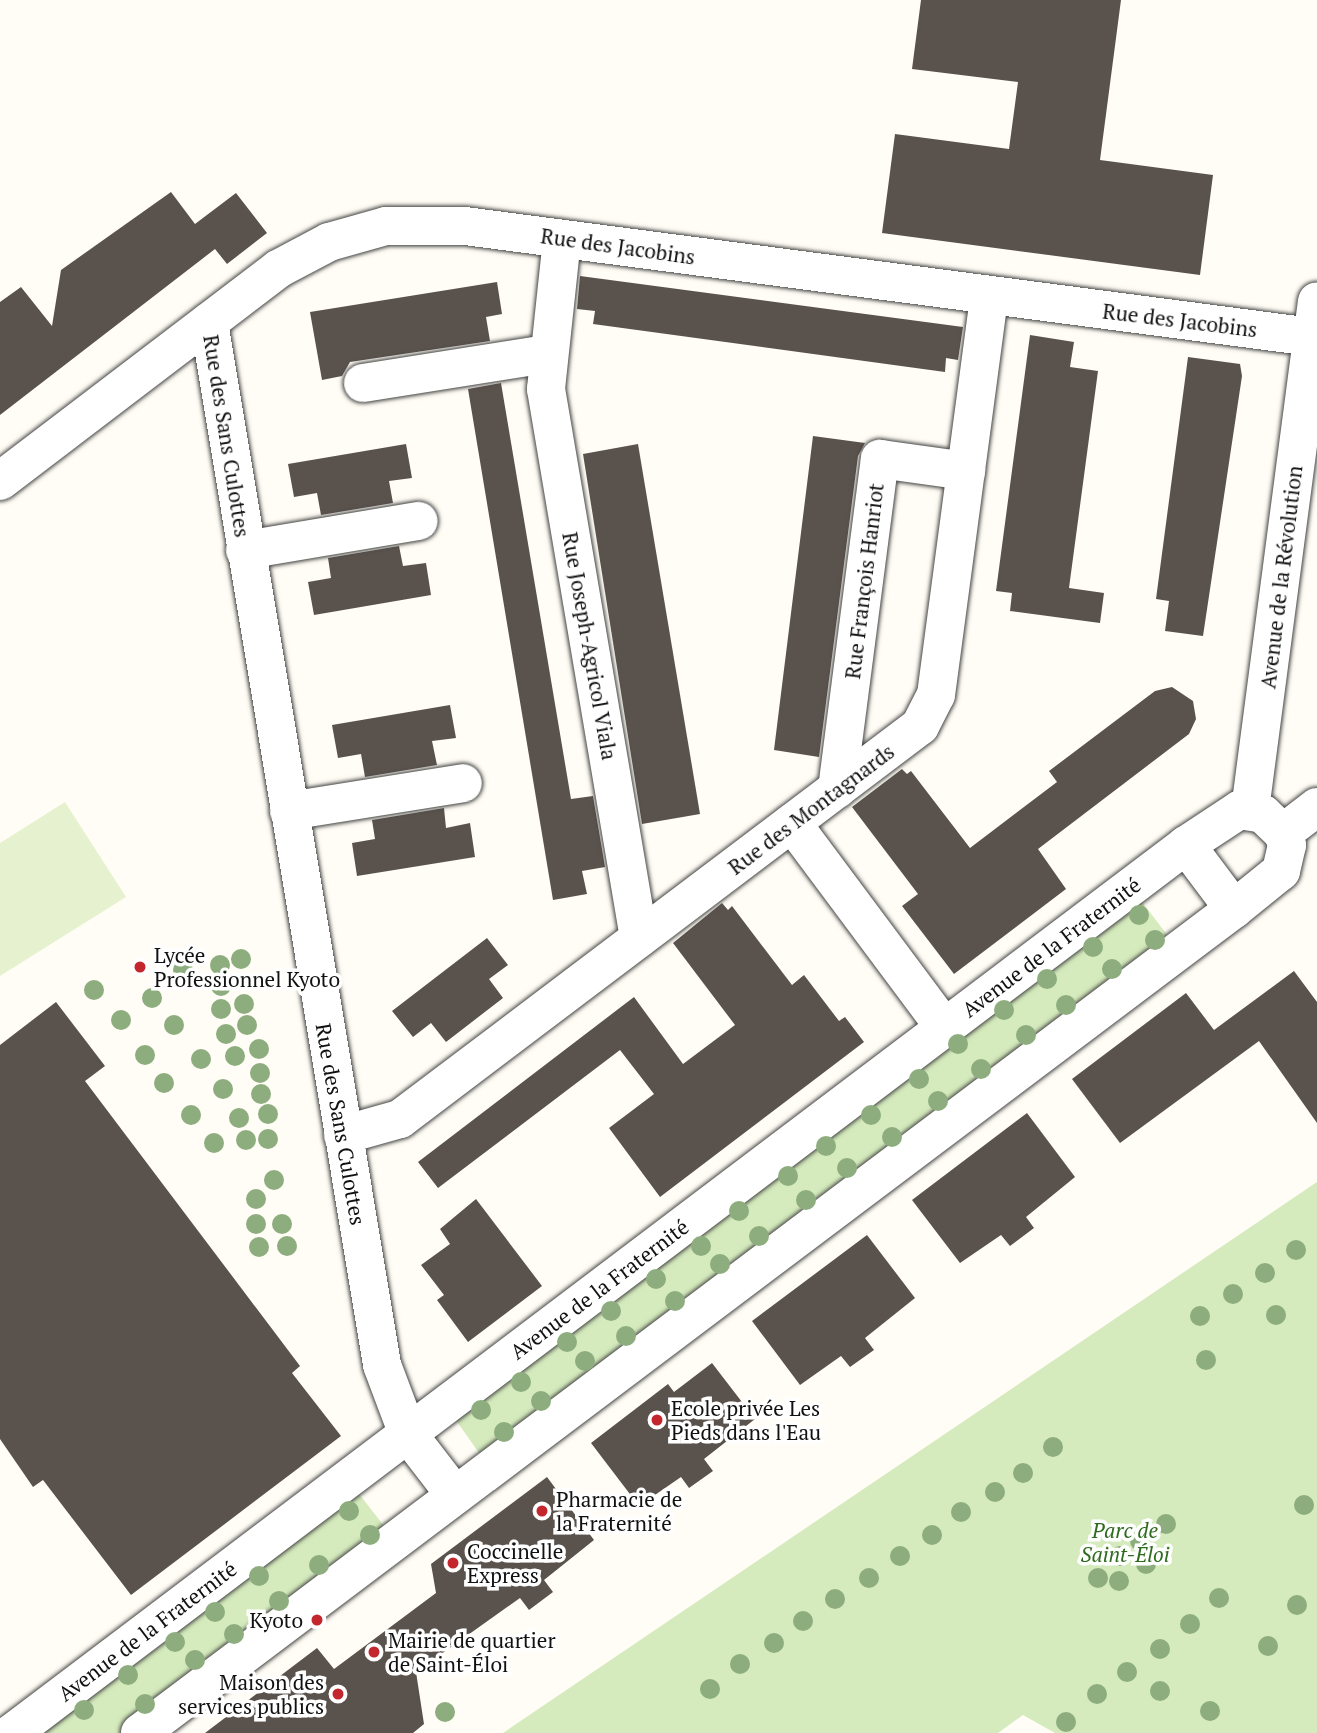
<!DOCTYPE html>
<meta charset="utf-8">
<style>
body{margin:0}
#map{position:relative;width:1317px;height:1733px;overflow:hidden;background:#fffdf5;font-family:"PT Serif",serif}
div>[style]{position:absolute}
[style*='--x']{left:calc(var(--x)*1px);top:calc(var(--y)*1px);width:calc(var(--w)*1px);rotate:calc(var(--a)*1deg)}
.green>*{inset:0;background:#d5ebbd}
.pitch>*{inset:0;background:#e6f2cf}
.building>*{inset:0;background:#5a524d}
.roads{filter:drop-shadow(0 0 2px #444) drop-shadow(0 0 2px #444)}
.minor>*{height:38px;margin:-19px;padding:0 19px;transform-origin:19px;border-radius:19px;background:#fff}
.trees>*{width:20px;height:20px;margin:-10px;border-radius:50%;background:#8dad7f}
.dots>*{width:19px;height:19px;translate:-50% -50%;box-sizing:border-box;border:4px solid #fff;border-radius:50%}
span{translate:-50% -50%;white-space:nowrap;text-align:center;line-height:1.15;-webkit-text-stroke:7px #fff;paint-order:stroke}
.street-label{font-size:21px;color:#111}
.poi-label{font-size:21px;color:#111}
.left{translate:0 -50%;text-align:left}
.right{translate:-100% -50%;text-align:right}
.park-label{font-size:21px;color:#2f6b1f;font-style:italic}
</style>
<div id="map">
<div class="green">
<i style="clip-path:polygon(1139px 898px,1171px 940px,484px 1460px,453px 1416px)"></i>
<i style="clip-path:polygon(1317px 1182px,1317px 1733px,1055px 1733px,1023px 1715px,998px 1733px,503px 1733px)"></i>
<i style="clip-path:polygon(356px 1490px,388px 1531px,122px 1733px,35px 1733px)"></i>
</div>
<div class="pitch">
<i style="clip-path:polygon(65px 802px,126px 897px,0 976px,0 843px)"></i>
</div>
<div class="building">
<i style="clip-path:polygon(921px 0,1121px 0,1100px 160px,1213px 175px,1200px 275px,882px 233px,895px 134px,1009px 149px,1018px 82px,912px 69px)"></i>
<i style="clip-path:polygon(171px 192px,195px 224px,236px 193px,267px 233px,227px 264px,215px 249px,0 415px,0 302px,21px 287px,52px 326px,61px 270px)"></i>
<i style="clip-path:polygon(580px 276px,963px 327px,958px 360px,946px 358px,945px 372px,593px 324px,595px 311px,577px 309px)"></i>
<i style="clip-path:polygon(497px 282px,502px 314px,486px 317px,490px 341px,350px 362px,342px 376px,322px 380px,310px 312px)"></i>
<i style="clip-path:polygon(1030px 335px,1074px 342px,1070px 367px,1098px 371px,1069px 588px,1104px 593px,1100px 623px,1010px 611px,1012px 593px,996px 591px)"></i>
<i style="clip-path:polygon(1188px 357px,1240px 364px,1242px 376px,1203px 636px,1165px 631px,1169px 601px,1156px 599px)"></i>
<i style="clip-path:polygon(501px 383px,571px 799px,593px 796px,605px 867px,582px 871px,587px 894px,553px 900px,468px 389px)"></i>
<i style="clip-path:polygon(813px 436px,865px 443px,858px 456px,819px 757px,774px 750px)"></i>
<i style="clip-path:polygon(406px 444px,412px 478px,389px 481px,393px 503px,321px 515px,317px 493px,294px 497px,288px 464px)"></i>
<i style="clip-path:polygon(638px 444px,700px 814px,642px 824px,583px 454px)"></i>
<i style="clip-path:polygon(399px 546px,403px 566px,426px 563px,431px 595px,314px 615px,308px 582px,331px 578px,328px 558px)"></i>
<i style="clip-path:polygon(1172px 687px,1193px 701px,1196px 719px,1189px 734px,1038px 849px,1066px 889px,954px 974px,902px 906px,918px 894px,852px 807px,902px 769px,907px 774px,911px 771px,970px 848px,1057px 782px,1049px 771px,1155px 691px)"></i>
<i style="clip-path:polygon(450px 705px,456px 738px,432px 741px,437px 765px,365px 777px,361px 754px,338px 758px,332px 725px)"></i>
<i style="clip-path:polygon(444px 808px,446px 828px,470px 823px,475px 857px,357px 876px,352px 843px,375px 839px,372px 820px)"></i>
<i style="clip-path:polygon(722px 903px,728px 910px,732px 906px,792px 985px,804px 975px,839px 1021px,845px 1017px,864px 1042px,660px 1197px,609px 1128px,654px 1094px,620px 1050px,438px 1188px,418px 1162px,634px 997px,683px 1064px,735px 1025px,673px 943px)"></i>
<i style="clip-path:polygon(487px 938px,508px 965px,489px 979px,503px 998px,446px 1042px,431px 1023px,413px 1037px,392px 1011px)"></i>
<i style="clip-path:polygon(1294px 971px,1317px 1002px,1317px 1123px,1259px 1041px,1120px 1143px,1072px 1079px,1186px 993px,1214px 1030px)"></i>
<i style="clip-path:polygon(56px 1002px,105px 1066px,85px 1081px,300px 1366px,292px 1373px,341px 1436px,131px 1595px,43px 1480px,33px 1487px,0 1439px,0 1045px)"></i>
<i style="clip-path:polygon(1027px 1113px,1075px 1177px,1026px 1217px,1034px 1228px,1010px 1246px,1001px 1235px,960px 1263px,912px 1200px)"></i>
<i style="clip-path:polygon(476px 1199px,542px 1286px,468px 1342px,437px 1300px,444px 1295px,421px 1265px,450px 1244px,440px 1229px)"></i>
<i style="clip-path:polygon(867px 1235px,915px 1298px,865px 1338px,874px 1350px,850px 1367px,841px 1356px,800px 1385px,752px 1321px)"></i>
<i style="clip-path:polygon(712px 1363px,755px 1419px,704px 1459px,713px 1471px,689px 1488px,681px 1477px,639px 1506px,591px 1443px,668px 1384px,674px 1392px)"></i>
<i style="clip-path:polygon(547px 1477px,594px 1540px,544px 1580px,553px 1592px,529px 1610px,520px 1598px,416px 1672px,424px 1724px,413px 1733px,205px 1733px,317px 1648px,334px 1669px,436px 1593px,431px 1564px)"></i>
</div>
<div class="roads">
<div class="minor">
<i style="--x:562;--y:239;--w:151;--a:96.1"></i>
<i style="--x:546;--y:389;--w:557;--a:80.39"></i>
<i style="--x:209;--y:322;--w:1057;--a:80.58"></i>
<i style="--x:382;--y:1365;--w:74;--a:69.4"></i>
<i style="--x:408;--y:1434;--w:77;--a:52.4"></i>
<i style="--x:363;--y:383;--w:186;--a:-9"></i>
<i style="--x:0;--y:481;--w:350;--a:-37.3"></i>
<i style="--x:278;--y:269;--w:58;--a:-27.9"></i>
<i style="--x:329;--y:242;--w:59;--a:-15.7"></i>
<i style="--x:386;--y:226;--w:79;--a:0"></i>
<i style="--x:465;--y:226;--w:854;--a:7.47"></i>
<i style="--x:245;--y:550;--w:176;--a:-9.5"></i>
<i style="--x:837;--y:789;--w:333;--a:-82.6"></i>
<i style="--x:880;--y:459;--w:87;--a:7.9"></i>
<i style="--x:1239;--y:810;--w:24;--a:9"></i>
<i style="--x:1263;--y:814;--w:28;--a:44"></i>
<i style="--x:1283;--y:833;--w:13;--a:72"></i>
<i style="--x:1287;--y:845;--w:27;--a:103"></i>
<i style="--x:1281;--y:871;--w:60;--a:141"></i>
<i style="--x:1234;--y:909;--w:80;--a:-126.9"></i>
<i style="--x:1186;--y:845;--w:64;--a:-33.4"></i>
<i style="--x:1250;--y:810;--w:513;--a:-82.5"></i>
<i style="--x:289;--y:811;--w:176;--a:-9.1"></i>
<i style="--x:792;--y:823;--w:256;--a:53.3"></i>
<i style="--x:1283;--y:833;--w:43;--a:-37.4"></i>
<i style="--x:343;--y:1135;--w:59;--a:-15.7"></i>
<i style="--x:400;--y:1119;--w:652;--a:-37.08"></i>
<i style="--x:920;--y:726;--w:35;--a:-63"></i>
<i style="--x:936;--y:695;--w:403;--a:-82.4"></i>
<i style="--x:12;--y:1733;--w:1472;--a:-37.1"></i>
<i style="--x:140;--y:1733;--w:1370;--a:-36.99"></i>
</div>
</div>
<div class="trees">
<i style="left:1139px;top:915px"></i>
<i style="left:1155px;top:940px"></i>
<i style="left:1093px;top:947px"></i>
<i style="left:241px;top:959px"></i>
<i style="left:220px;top:965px"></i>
<i style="left:1112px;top:969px"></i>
<i style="left:183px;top:970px"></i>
<i style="left:1047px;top:979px"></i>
<i style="left:221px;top:986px"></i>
<i style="left:94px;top:990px"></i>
<i style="left:152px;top:998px"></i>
<i style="left:244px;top:1004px"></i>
<i style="left:1066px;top:1005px"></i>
<i style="left:221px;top:1009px"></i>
<i style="left:1004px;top:1010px"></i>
<i style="left:121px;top:1020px"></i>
<i style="left:174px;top:1025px"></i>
<i style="left:247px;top:1025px"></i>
<i style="left:226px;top:1034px"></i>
<i style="left:1026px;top:1035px"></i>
<i style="left:958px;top:1044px"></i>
<i style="left:259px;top:1049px"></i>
<i style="left:145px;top:1055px"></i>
<i style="left:235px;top:1056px"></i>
<i style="left:201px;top:1059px"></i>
<i style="left:981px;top:1069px"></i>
<i style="left:260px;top:1073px"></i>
<i style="left:919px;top:1079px"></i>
<i style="left:164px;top:1083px"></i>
<i style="left:223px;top:1089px"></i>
<i style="left:261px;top:1094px"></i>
<i style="left:938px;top:1101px"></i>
<i style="left:268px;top:1114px"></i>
<i style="left:191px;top:1115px"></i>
<i style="left:871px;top:1115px"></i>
<i style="left:239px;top:1118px"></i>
<i style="left:892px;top:1137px"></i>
<i style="left:268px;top:1139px"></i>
<i style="left:246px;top:1140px"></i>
<i style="left:214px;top:1143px"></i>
<i style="left:826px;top:1146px"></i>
<i style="left:847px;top:1168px"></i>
<i style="left:788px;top:1176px"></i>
<i style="left:274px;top:1180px"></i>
<i style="left:256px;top:1199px"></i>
<i style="left:806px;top:1200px"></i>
<i style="left:739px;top:1211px"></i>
<i style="left:256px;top:1224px"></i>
<i style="left:282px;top:1224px"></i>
<i style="left:759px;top:1236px"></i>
<i style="left:287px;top:1246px"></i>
<i style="left:701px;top:1246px"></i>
<i style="left:259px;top:1247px"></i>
<i style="left:1296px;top:1250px"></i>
<i style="left:720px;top:1264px"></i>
<i style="left:1265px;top:1273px"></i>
<i style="left:656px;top:1279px"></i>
<i style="left:1233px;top:1294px"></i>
<i style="left:675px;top:1301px"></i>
<i style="left:611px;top:1311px"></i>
<i style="left:1276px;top:1315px"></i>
<i style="left:1200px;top:1316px"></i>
<i style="left:626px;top:1336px"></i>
<i style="left:567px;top:1342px"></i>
<i style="left:1206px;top:1360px"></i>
<i style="left:585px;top:1361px"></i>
<i style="left:521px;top:1382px"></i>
<i style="left:541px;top:1401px"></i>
<i style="left:481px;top:1410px"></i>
<i style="left:504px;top:1432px"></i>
<i style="left:1053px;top:1447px"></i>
<i style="left:1023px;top:1473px"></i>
<i style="left:995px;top:1492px"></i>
<i style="left:1304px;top:1505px"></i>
<i style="left:349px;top:1511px"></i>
<i style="left:961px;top:1512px"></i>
<i style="left:1166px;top:1524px"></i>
<i style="left:370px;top:1535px"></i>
<i style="left:932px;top:1535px"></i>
<i style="left:1140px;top:1541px"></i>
<i style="left:900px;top:1556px"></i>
<i style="left:1120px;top:1556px"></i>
<i style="left:1146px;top:1564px"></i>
<i style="left:319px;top:1565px"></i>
<i style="left:259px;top:1576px"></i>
<i style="left:869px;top:1578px"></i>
<i style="left:1098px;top:1578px"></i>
<i style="left:1119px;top:1581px"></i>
<i style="left:1219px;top:1598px"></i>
<i style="left:835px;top:1599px"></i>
<i style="left:279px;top:1601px"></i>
<i style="left:1297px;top:1605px"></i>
<i style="left:215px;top:1612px"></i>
<i style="left:803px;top:1621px"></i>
<i style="left:1190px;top:1624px"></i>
<i style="left:234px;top:1634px"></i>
<i style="left:175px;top:1642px"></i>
<i style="left:774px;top:1643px"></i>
<i style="left:1268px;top:1646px"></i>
<i style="left:1160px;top:1649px"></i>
<i style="left:195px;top:1660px"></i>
<i style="left:740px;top:1664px"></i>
<i style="left:1127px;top:1672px"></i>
<i style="left:128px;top:1675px"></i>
<i style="left:710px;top:1689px"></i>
<i style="left:1160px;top:1691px"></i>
<i style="left:1097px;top:1694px"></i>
<i style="left:145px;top:1704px"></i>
<i style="left:84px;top:1710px"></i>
<i style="left:1210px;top:1711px"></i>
<i style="left:445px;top:1712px"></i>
<i style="left:1066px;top:1722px"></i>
</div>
<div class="dots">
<i style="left:140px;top:967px;background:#c4262e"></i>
<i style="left:657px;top:1420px;background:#c4262e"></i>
<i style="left:542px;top:1511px;background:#c4262e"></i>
<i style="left:453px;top:1563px;background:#c4262e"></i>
<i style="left:317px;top:1620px;background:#c4262e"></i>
<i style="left:374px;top:1652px;background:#c4262e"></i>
<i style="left:338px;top:1694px;background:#c4262e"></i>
</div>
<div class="street-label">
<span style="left:618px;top:246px;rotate:8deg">Rue des Jacobins</span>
<span style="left:1180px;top:320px;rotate:7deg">Rue des Jacobins</span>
<span style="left:227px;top:436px;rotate:81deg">Rue des Sans Culottes</span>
<span style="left:1281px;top:577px;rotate:-83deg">Avenue de la Révolution</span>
<span style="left:864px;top:581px;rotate:-83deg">Rue François Hanriot</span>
<span style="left:590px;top:646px;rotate:80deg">Rue Joseph-Agricol Viala</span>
<span style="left:811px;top:809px;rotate:-37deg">Rue des Montagnards</span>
<span style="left:1051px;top:947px;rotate:-37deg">Avenue de la Fraternité</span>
<span style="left:341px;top:1124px;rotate:80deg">Rue des Sans Culottes</span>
<span style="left:599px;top:1289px;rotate:-37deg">Avenue de la Fraternité</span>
<span style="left:147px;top:1631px;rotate:-37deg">Avenue de la Fraternité</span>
</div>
<div class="poi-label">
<span class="left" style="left:154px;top:967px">Lycée<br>Professionnel Kyoto</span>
<span class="left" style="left:671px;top:1420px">Ecole privée Les<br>Pieds dans l'Eau</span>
<span class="left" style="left:556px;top:1511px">Pharmacie de<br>la Fraternité</span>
<span class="left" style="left:467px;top:1563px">Coccinelle<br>Express</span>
<span class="right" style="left:303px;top:1620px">Kyoto</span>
<span class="left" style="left:388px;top:1652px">Mairie de quartier<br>de Saint-Éloi</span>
<span class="right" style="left:324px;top:1694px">Maison des<br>services publics</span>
</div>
<div class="park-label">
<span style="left:1125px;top:1542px">Parc de<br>Saint-Éloi</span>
</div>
</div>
